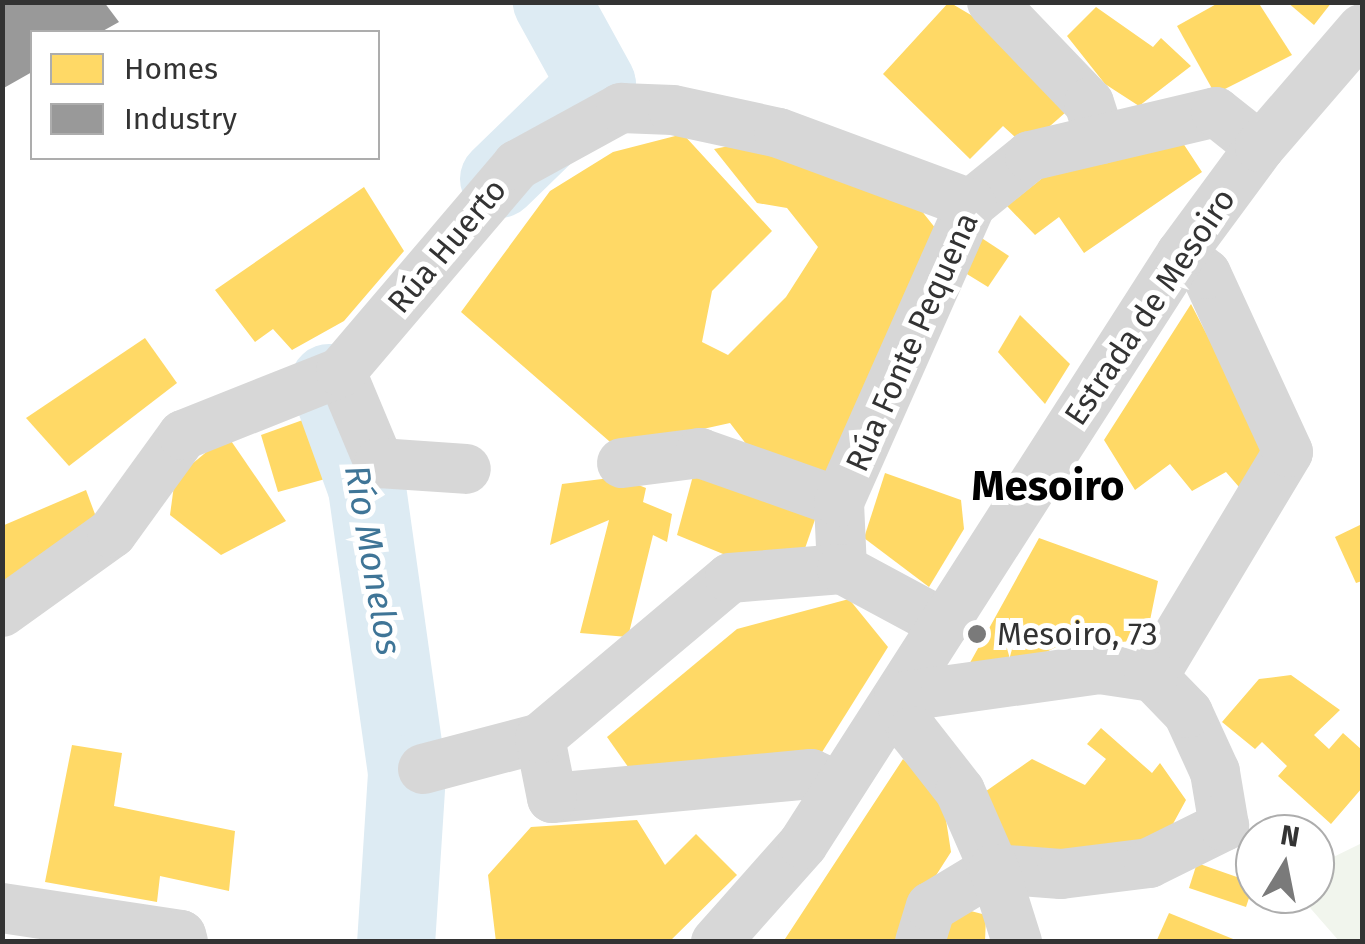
<!DOCTYPE html>
<meta charset="utf-8">
<style>
body{margin:0}
#map{position:relative;width:1365px;height:944px;overflow:hidden;background:#fff;font-family:"Fira Sans",sans-serif}
div>[style]{position:absolute}
[style*='--x']{left:calc(var(--x)*1px);top:calc(var(--y)*1px);width:calc(var(--w)*1px);rotate:calc(var(--a)*1deg)}
.green>*{inset:0;background:#f1f5ed}
.homes>*{inset:0;background:#ffd966}
.industry>*{inset:0;background:#999}
.river>*{height:78px;margin:-39px;padding:0 39px;transform-origin:39px;border-radius:39px;background:#ddebf3}
.minor>*{height:50px;margin:-25px;padding:0 25px;transform-origin:25px;border-radius:25px;background:#d7d7d7}
.dots>*{width:28px;height:28px;translate:-50% -50%;box-sizing:border-box;border:5px solid #fff;border-radius:50%}
span{translate:-50% -50%;white-space:nowrap;text-align:center;line-height:1.15;-webkit-text-stroke:10px #fff;paint-order:stroke}
.street-label{font-size:32px;color:#333}
.poi-label{font-size:32px;color:#333}
.left{translate:0 -50%;text-align:left}
.water-label{font-size:35px;color:#3f7597;font-style:italic}
.district-label{font-size:42px;color:#000;font-weight:700}
.frame{position:absolute;inset:0;border:5px solid #333;pointer-events:none}
.legend{position:absolute;left:30px;top:30px;width:350px;height:130px;box-sizing:border-box;background:#fff;border:2px solid #adadad;margin:0;padding:12px 18px;list-style:none;font-size:30px;color:#333}
.legend li{display:flex;align-items:center;gap:20px;height:50px}
.legend b{width:50px;border:2px solid #adadad}
.north{position:absolute;left:1235px;top:814px;width:100px;height:100px;box-sizing:border-box;background:#fff;border:2px solid #adadad;border-radius:50%;rotate:10deg;font-size:28px;font-weight:700;line-height:40px;text-align:center;color:#333}
.north::after{content:'';display:block;margin:auto;width:35px;height:45px;background:#7a7a7a;clip-path:polygon(50% 0,100% 100%,50% 72%,0 100%)}
</style>
<div id="map">
<div class="green">
<i style="clip-path:polygon(1362px 843px,1362px 941px,1339px 941px,1298px 894px,1315px 894px,1315px 866px)"></i>
</div>
<div class="homes">
<i style="clip-path:polygon(949px 2px,1008px 37px,1066px 112px,1026px 147px,1003px 126px,970px 159px,883px 74px)"></i>
<i style="clip-path:polygon(1220px 2px,1258px 2px,1292px 55px,1215px 94px,1177px 26px)"></i>
<i style="clip-path:polygon(1287px 2px,1332px 2px,1314px 25px)"></i>
<i style="clip-path:polygon(1096px 7px,1153px 47px,1161px 38px,1191px 66px,1139px 106px,1105px 84px,1067px 36px)"></i>
<i style="clip-path:polygon(683px 134px,772px 231px,712px 291px,702px 342px,728px 355px,786px 297px,818px 247px,787px 208px,757px 203px,714px 149px,734px 145px,905px 190px,940px 234px,843px 453px,816px 487px,760px 462px,730px 423px,617px 448px,461px 312px,550px 191px,613px 152px)"></i>
<i style="clip-path:polygon(1177px 134px,1202px 172px,1084px 253px,1059px 217px,1035px 235px,1007px 206px,1055px 168px)"></i>
<i style="clip-path:polygon(364px 187px,404px 251px,344px 321px,292px 350px,273px 329px,255px 342px,215px 290px)"></i>
<i style="clip-path:polygon(974px 233px,1009px 256px,988px 287px,962px 271px)"></i>
<i style="clip-path:polygon(1191px 304px,1268px 452px,1239px 487px,1226px 472px,1192px 491px,1170px 464px,1135px 490px,1104px 440px)"></i>
<i style="clip-path:polygon(1020px 315px,1070px 364px,1045px 404px,998px 352px)"></i>
<i style="clip-path:polygon(145px 338px,177px 383px,69px 466px,26px 418px)"></i>
<i style="clip-path:polygon(325px 412px,347px 473px,278px 492px,261px 435px)"></i>
<i style="clip-path:polygon(227px 435px,286px 521px,221px 555px,170px 515px,175px 478px)"></i>
<i style="clip-path:polygon(697px 461px,819px 508px,802px 557px,762px 570px,677px 535px)"></i>
<i style="clip-path:polygon(885px 473px,961px 500px,964px 529px,929px 587px,864px 538px)"></i>
<i style="clip-path:polygon(618px 477px,646px 488px,643px 502px,672px 514px,667px 542px,653px 535px,628px 637px,580px 633px,609px 520px,550px 545px,562px 484px)"></i>
<i style="clip-path:polygon(86px 490px,99px 525px,2px 596px,2px 526px)"></i>
<i style="clip-path:polygon(1362px 524px,1362px 581px,1356px 583px,1335px 537px)"></i>
<i style="clip-path:polygon(1039px 538px,1158px 581px,1146px 640px,1056px 647px,996px 678px,961px 679px)"></i>
<i style="clip-path:polygon(849px 599px,888px 647px,819px 757px,638px 781px,607px 737px,737px 629px)"></i>
<i style="clip-path:polygon(1291px 675px,1340px 710px,1314px 735px,1329px 749px,1343px 733px,1362px 750px,1362px 788px,1331px 824px,1278px 776px,1287px 766px,1262px 742px,1255px 749px,1222px 722px,1259px 679px)"></i>
<i style="clip-path:polygon(1101px 728px,1152px 773px,1160px 763px,1186px 800px,1162px 844px,1063px 857px,1011px 847px,979px 796px,1032px 759px,1085px 785px,1106px 759px,1087px 744px)"></i>
<i style="clip-path:polygon(72px 745px,122px 753px,114px 806px,235px 831px,229px 891px,160px 876px,157px 902px,45px 882px)"></i>
<i style="clip-path:polygon(903px 759px,942px 794px,951px 852px,926px 891px,909px 942px,783px 942px)"></i>
<i style="clip-path:polygon(637px 820px,665px 865px,696px 834px,737px 875px,669px 942px,496px 942px,488px 875px,531px 827px)"></i>
<i style="clip-path:polygon(1197px 863px,1254px 883px,1246px 907px,1189px 888px)"></i>
<i style="clip-path:polygon(948px 905px,986px 915px,985px 942px,937px 942px)"></i>
<i style="clip-path:polygon(1169px 913px,1238px 941px,1238px 942px,1156px 942px)"></i>
</div>
<div class="industry">
<i style="clip-path:polygon(2px 2px,104px 2px,119px 22px,101px 32px,32px 32px,32px 72px,2px 89px)"></i>
</div>
<div class="river">
<i style="--x:499;--y:179;--w:136;--a:-44.1"></i>
<i style="--x:597;--y:84;--w:94;--a:-118.8"></i>
<i style="--x:329;--y:383;--w:112;--a:70.1"></i>
<i style="--x:367;--y:488;--w:289;--a:82"></i>
<i style="--x:407;--y:774;--w:168;--a:93.7"></i>
</div>
<div class="minor">
<i style="--x:992;--y:2;--w:140;--a:46.2"></i>
<i style="--x:1089;--y:103;--w:38;--a:72"></i>
<i style="--x:341;--y:372;--w:99;--a:67.3"></i>
<i style="--x:379;--y:463;--w:87;--a:3.9"></i>
<i style="--x:622;--y:463;--w:79;--a:-7.3"></i>
<i style="--x:700;--y:453;--w:147;--a:19.4"></i>
<i style="--x:842;--y:569;--w:67;--a:-92.6"></i>
<i style="--x:839;--y:502;--w:326;--a:-66.1"></i>
<i style="--x:971;--y:204;--w:76;--a:-39.1"></i>
<i style="--x:1030;--y:156;--w:191;--a:-13.3"></i>
<i style="--x:1216;--y:112;--w:56;--a:38.5"></i>
<i style="--x:2;--y:612;--w:135;--a:-35.7"></i>
<i style="--x:112;--y:533;--w:121;--a:-54.1"></i>
<i style="--x:183;--y:435;--w:170;--a:-21.7"></i>
<i style="--x:341;--y:372;--w:272;--a:-49.6"></i>
<i style="--x:517;--y:165;--w:119;--a:-28.7"></i>
<i style="--x:621;--y:108;--w:52;--a:2.2"></i>
<i style="--x:673;--y:110;--w:108;--a:12.2"></i>
<i style="--x:779;--y:133;--w:205;--a:20.3"></i>
<i style="--x:1153;--y:677;--w:262;--a:-59"></i>
<i style="--x:1288;--y:452;--w:196;--a:-114.7"></i>
<i style="--x:1206;--y:274;--w:32;--a:-141"></i>
<i style="--x:423;--y:769;--w:121;--a:-14.8"></i>
<i style="--x:839;--y:787;--w:31;--a:-155"></i>
<i style="--x:811;--y:774;--w:260;--a:174.7"></i>
<i style="--x:552;--y:798;--w:61;--a:-101.3"></i>
<i style="--x:540;--y:738;--w:248;--a:-40.1"></i>
<i style="--x:730;--y:578;--w:112;--a:-4.6"></i>
<i style="--x:842;--y:569;--w:116;--a:28.3"></i>
<i style="--x:2;--y:908;--w:181;--a:8.6"></i>
<i style="--x:181;--y:935;--w:7;--a:74"></i>
<i style="--x:716;--y:942;--w:131;--a:-48.4"></i>
<i style="--x:803;--y:844;--w:701;--a:-57.35"></i>
<i style="--x:1181;--y:254;--w:133;--a:-53.6"></i>
<i style="--x:1260;--y:147;--w:156;--a:-49.2"></i>
<i style="--x:920;--y:942;--w:37;--a:-73"></i>
<i style="--x:931;--y:907;--w:74;--a:-31.1"></i>
<i style="--x:994;--y:869;--w:67;--a:4.3"></i>
<i style="--x:1061;--y:874;--w:89;--a:-7.1"></i>
<i style="--x:1149;--y:863;--w:84;--a:-26.3"></i>
<i style="--x:1224;--y:826;--w:55;--a:-99.5"></i>
<i style="--x:1215;--y:772;--w:65;--a:-114.6"></i>
<i style="--x:1188;--y:713;--w:50;--a:-134.2"></i>
<i style="--x:1153;--y:677;--w:54;--a:-171.4"></i>
<i style="--x:1100;--y:669;--w:203;--a:172.1"></i>
<i style="--x:899;--y:697;--w:37;--a:68"></i>
<i style="--x:913;--y:731;--w:76;--a:51.9"></i>
<i style="--x:960;--y:791;--w:85;--a:66.4"></i>
<i style="--x:994;--y:869;--w:77;--a:72.5"></i>
</div>
<div class="dots">
<i style="left:977px;top:634px;background:#7a7a7a"></i>
</div>
<div class="street-label">
<span style="left:447px;top:246px;rotate:-50deg">Rúa Huerto</span>
<span style="left:1150px;top:307px;rotate:-56deg">Estrada de Mesoiro</span>
<span style="left:912px;top:342px;rotate:-66deg">Rúa Fonte Pequena</span>
</div>
<div class="poi-label">
<span class="left" style="left:997px;top:634px">Mesoiro, 73</span>
</div>
<div class="water-label">
<span style="left:373px;top:560px;rotate:80deg">Río Monelos</span>
</div>
<div class="district-label">
<span style="left:1048px;top:486px">Mesoiro</span>
</div>
<div class="frame"></div>
<ul class="legend">
<li><b style="height:28px;background:#ffd966"></b>Homes</li>
<li><b style="height:28px;background:#999"></b>Industry</li>
</ul>
<div class="north">N</div>
</div>
